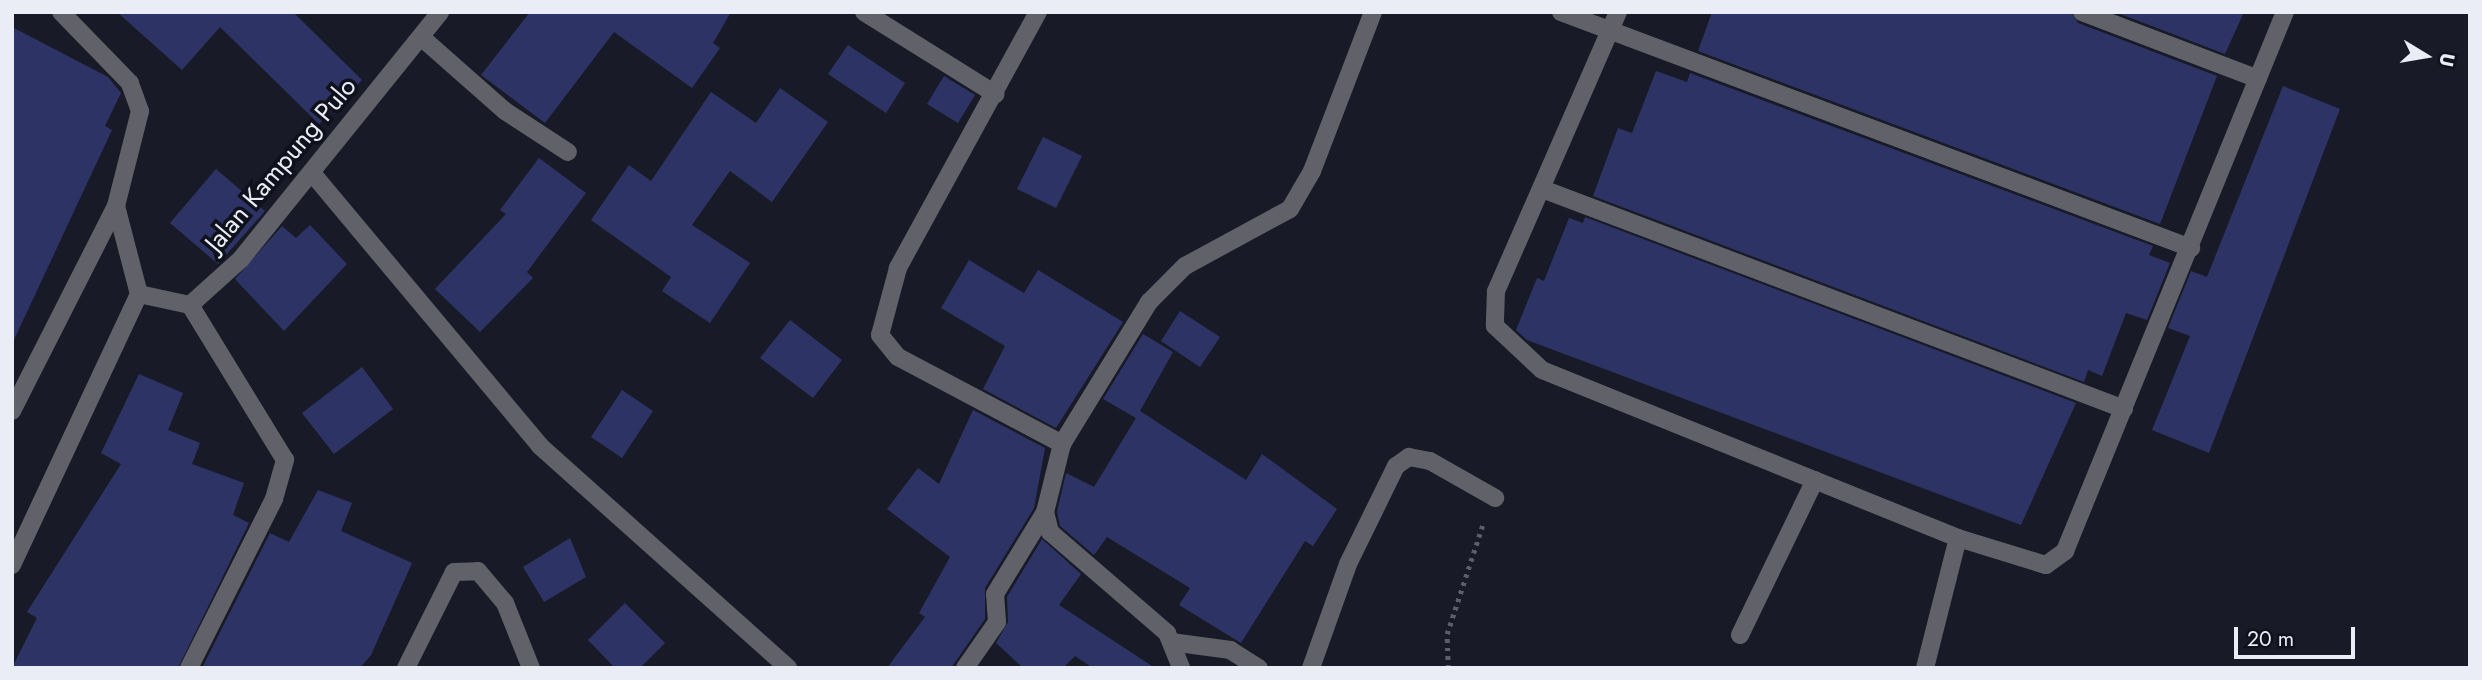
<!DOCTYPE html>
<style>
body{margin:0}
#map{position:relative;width:2482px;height:680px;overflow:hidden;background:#181b27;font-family:Jost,sans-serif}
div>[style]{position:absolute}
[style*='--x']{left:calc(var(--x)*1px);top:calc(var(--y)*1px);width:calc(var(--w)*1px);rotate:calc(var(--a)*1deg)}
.building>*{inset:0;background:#2d3465}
.path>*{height:4.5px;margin-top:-2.25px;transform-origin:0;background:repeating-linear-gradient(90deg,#5c5f6a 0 3.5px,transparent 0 8.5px)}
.minor>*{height:18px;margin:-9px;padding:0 9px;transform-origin:9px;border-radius:9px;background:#616269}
span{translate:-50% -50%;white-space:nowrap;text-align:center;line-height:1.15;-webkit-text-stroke:7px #0f111d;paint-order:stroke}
.street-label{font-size:26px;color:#ebedf6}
.frame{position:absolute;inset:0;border:14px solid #ebedf6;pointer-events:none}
.north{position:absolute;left:2391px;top:21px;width:70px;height:70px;-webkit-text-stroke:5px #0f111d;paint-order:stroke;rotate:101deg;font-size:19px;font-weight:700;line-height:28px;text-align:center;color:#ebedf6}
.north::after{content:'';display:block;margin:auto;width:24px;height:32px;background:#ebedf6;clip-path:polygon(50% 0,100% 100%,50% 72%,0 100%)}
.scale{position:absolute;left:2234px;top:627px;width:121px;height:32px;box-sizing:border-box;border:4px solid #ebedf6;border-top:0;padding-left:9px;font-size:21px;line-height:24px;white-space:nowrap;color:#ebedf6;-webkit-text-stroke:5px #0f111d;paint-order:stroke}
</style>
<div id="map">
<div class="building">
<i style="clip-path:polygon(117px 12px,293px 12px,362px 80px,319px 124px,220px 27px,182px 70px)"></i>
<i style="clip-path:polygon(530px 12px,731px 12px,713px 43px,720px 48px,692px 88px,614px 32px,545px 123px,481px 75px)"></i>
<i style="clip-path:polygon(1712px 12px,2071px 12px,2078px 23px,2217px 76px,2160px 224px,1698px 51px)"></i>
<i style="clip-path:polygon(2115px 12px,2244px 12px,2225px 54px)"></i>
<i style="clip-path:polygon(12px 27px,108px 77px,121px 93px,105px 126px,112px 130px,12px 344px)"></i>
<i style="clip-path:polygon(848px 45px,905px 83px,886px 113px,828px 74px)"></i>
<i style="clip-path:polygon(1656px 71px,1687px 82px,1690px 73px,2153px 246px,2149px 255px,2170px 263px,2147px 320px,2126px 313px,2102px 376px,2088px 370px,2084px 382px,1593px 196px,1618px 128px,1632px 133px)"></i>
<i style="clip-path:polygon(944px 76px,975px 95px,958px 123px,927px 104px)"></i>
<i style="clip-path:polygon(2283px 86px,2340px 109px,2209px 453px,2152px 430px,2190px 336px,2168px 328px,2191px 271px,2207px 277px)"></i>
<i style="clip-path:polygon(780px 88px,828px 122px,772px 202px,730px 171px,692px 225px,750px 263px,710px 323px,662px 291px,671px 277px,591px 220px,629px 165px,651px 181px,711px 92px,756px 123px)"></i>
<i style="clip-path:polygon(1043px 137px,1082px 156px,1056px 208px,1017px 189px)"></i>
<i style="clip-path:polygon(539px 158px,586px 193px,527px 272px,533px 278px,480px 332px,435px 289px,506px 214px,500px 210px)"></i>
<i style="clip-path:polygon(216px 169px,265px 211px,218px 264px,170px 223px)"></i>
<i style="clip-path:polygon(1585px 217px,2076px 403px,2021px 525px,1527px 340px,1516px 330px,1537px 278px,1544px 281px,1569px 218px,1583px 223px)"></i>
<i style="clip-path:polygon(310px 225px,347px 264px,284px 331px,235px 279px,282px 226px,296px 238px)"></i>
<i style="clip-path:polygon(969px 260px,1024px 293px,1038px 270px,1123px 322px,1056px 428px,983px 389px,1005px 346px,941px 308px)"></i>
<i style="clip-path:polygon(1180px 311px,1220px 337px,1200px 367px,1161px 341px)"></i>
<i style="clip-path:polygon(790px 320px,842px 360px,813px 398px,760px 358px)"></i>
<i style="clip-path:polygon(1143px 334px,1173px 352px,1140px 411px,1246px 480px,1262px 454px,1337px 509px,1313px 546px,1305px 541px,1241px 643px,1179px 605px,1190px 588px,1107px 537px,1094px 555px,1060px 526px,1057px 512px,1066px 473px,1094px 487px,1136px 418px,1103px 399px)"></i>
<i style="clip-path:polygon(362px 367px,393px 409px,334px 454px,302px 413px)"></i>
<i style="clip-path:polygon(139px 374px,183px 393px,168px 430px,200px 443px,192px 464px,244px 483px,233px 515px,249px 523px,178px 668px,12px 668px,37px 618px,27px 612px,121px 464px,101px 453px)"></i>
<i style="clip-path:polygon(622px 390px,653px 411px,622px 458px,591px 437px)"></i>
<i style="clip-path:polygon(973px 410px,1045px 448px,1034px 508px,985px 588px,985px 619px,951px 668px,887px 668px,925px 617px,919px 613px,950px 557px,887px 509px,918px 468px,939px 484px)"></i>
<i style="clip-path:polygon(318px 490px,352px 503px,341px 531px,412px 563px,371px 655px,360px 668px,202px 668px,270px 533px,289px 542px)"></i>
<i style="clip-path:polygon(570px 538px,586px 577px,544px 602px,523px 567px)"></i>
<i style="clip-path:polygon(1042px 539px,1081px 574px,1059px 605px,1155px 668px,1093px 668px,1075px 656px,1063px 668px,1023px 668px,996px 643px,1008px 622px,1007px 597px)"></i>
<i style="clip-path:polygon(625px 603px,665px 643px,640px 668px,615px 668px,588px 640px)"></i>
</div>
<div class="path">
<i style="--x:1448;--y:668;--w:34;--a:-92"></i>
<i style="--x:1447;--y:634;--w:116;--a:-71.9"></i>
</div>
<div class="minor">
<i style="--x:864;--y:12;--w:155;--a:32"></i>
<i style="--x:1038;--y:12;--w:292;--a:118.7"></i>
<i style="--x:898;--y:268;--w:69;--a:105"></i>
<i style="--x:880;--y:335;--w:28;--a:51"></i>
<i style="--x:898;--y:357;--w:186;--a:27.9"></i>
<i style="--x:1062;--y:444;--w:70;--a:104"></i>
<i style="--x:1045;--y:512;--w:21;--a:76"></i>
<i style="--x:1050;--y:532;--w:155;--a:40.8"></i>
<i style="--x:1167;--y:633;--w:38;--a:68"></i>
<i style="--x:1561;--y:12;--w:673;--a:20.54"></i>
<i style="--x:1618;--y:12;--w:305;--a:113.6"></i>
<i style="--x:1496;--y:291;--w:35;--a:92"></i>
<i style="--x:1495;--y:326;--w:64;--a:43.1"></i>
<i style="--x:1542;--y:370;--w:449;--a:22"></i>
<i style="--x:1958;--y:538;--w:92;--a:17.1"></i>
<i style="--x:2046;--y:565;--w:24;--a:-36"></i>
<i style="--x:2065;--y:551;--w:582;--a:-67.8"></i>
<i style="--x:2082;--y:12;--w:188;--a:20.8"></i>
<i style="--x:421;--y:37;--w:112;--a:41.4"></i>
<i style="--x:505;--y:111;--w:75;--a:33.1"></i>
<i style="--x:312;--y:173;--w:356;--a:50.1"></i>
<i style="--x:540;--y:446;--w:333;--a:41.8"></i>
<i style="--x:1545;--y:190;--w:619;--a:20.72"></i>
<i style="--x:116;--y:206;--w:91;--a:75.4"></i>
<i style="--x:139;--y:294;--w:52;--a:12.2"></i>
<i style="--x:190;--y:305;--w:69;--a:-42"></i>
<i style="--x:241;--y:259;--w:317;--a:-51.1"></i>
<i style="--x:12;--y:411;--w:230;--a:-63.1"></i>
<i style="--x:116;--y:206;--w:98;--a:-75.8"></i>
<i style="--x:140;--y:111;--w:30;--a:-110"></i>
<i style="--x:130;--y:83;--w:99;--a:-134.2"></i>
<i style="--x:1062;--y:444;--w:167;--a:-58.5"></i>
<i style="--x:1149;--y:302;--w:51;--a:-45"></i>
<i style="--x:1185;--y:266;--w:119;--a:-28.5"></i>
<i style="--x:1290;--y:209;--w:44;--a:-59.9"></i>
<i style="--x:1312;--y:171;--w:170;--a:-69"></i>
<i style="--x:12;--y:565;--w:299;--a:-64.9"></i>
<i style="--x:1740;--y:635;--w:172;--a:-64.2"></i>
<i style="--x:1171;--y:642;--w:60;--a:7.7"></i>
<i style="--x:1230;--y:650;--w:34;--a:32"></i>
<i style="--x:189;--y:668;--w:189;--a:-63.3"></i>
<i style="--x:274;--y:499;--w:41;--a:-74.2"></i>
<i style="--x:285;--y:460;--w:182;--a:-121.5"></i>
<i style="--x:406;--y:668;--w:107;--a:-63.4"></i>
<i style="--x:454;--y:572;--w:24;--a:-2"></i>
<i style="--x:478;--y:571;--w:42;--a:49.8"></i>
<i style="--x:505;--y:603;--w:70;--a:68.2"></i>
<i style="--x:965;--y:668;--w:56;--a:-55.2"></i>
<i style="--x:997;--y:622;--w:28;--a:-94"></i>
<i style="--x:995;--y:594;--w:96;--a:-58.6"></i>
<i style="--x:1311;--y:668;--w:110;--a:-70.4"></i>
<i style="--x:1348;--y:564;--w:109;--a:-63.9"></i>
<i style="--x:1396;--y:466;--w:16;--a:-35"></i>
<i style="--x:1409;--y:457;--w:21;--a:11"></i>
<i style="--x:1430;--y:461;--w:75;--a:29.6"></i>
<i style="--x:1925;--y:668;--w:134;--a:-75.8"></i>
</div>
<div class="street-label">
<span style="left:281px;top:165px;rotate:-50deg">Jalan Kampung Pulo</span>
</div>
<div class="frame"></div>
<div class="north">U</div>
<div class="scale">20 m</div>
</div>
